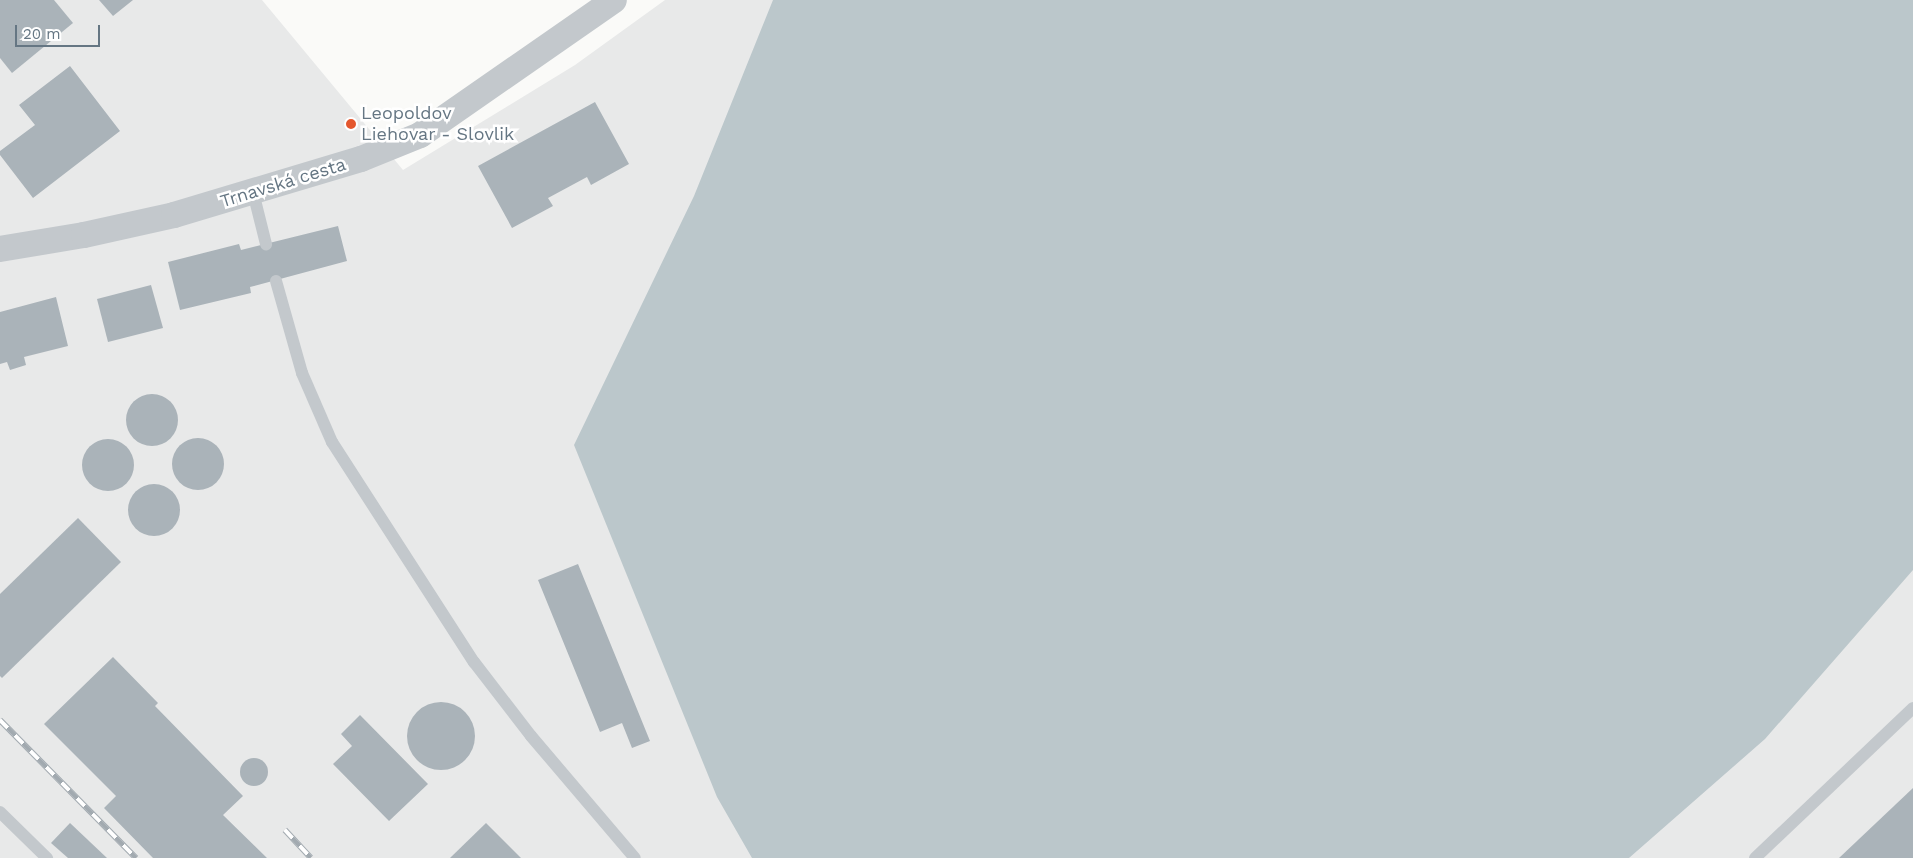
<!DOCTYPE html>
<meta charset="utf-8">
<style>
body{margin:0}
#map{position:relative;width:1913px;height:858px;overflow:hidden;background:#fafaf8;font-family:"Work Sans",sans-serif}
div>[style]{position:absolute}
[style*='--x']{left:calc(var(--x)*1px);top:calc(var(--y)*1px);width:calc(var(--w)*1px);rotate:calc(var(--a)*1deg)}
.built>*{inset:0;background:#e8e9e9}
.water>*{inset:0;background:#bbc7cb}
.building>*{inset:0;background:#aab3b9}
.round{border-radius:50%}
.service>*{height:12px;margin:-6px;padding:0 6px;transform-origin:6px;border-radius:6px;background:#c3c8cc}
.minor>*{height:26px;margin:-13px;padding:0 13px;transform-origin:13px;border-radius:13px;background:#c3c8cc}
.rail>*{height:5.5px;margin-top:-2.75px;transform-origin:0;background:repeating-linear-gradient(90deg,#fff 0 11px,#a2aab0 0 22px);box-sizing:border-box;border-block:1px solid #a2aab0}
.dots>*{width:14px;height:14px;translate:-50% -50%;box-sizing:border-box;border:2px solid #fff;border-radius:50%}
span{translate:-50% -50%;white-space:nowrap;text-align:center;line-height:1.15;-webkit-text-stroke:5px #fff;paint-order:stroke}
.poi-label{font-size:18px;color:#657683}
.left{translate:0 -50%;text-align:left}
.street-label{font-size:18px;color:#657683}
.scale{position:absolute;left:15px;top:25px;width:85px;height:22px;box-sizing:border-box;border:2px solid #657683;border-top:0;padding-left:6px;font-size:15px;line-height:18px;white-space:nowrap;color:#657683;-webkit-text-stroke:4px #fff;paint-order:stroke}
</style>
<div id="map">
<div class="built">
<i style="clip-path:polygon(0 0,262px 0,403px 170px,575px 65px,665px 0,1913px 0,1913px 858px,0 858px)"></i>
</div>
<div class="water">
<i style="clip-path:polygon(773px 0,1913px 0,1913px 570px,1765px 739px,1629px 858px,752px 858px,717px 797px,574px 445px,694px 196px)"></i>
</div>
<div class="building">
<i style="clip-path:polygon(0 0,54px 0,73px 23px,12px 73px,0 58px)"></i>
<i style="clip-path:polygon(99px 0,133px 0,113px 16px)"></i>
<i style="clip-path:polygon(70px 66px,120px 131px,33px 198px,0 155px,0 151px,35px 125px,19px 105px)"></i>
<i style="clip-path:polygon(595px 102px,629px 164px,591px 185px,587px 177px,548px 198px,553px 206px,512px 228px,478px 166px)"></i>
<i style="clip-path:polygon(338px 226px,347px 261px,250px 287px,251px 293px,180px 310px,168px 262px,239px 244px,241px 250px)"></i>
<i style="clip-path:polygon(151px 285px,163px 328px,108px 342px,97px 299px)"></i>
<i style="clip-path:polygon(56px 297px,68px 346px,24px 357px,26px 365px,10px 370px,7px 362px,0 364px,0 312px)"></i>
<i class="round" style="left:126px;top:394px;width:52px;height:52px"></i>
<i class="round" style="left:172px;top:438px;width:52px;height:52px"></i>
<i class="round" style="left:82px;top:439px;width:52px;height:52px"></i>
<i class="round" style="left:128px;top:484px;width:52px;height:52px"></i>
<i style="clip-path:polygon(78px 518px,121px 562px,2px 678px,0 676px,0 594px)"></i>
<i style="clip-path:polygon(578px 564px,650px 741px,632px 748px,622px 723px,600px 732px,538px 580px)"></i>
<i style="clip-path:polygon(113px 657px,158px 703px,155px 706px,243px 796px,223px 815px,267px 858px,153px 858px,104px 808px,116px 796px,44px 724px)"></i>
<i class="round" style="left:407px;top:702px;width:68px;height:68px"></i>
<i style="clip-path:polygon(360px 715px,428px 784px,389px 821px,333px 764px,352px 746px,341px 734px)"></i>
<i class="round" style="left:240px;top:758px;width:28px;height:28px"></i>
<i style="clip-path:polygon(1913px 788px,1913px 858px,1839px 858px)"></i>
<i style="clip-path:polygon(70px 823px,107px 858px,68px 858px,51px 843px)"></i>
<i style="clip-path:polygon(486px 823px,521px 858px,450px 858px)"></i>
</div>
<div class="service">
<i style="--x:253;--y:192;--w:54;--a:76"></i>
<i style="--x:276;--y:281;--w:96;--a:74.2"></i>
<i style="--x:302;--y:373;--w:75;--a:66.5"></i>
<i style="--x:332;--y:442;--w:262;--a:57.2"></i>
<i style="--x:474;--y:662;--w:93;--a:52.4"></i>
<i style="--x:531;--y:736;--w:160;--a:49.6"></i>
<i style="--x:0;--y:812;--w:66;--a:44.4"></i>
<i style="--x:1755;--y:858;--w:218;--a:-43.5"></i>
</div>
<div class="minor">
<i style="--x:0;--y:249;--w:85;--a:-9.5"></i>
<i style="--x:84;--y:235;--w:92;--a:-12.5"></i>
<i style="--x:174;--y:215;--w:195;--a:-16.7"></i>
<i style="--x:361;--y:159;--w:64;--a:-22.1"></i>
<i style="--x:420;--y:135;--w:236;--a:-34.8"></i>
</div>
<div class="rail">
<i style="--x:0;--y:720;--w:194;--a:45.4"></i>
<i style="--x:285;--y:830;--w:38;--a:47"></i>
</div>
<div class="dots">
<i style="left:351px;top:124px;background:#e4572e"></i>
</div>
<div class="poi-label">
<span class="left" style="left:361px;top:124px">Leopoldov<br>Liehovar - Slovlik</span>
</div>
<div class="street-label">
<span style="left:283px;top:183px;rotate:-17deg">Trnavská cesta</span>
</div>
<div class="scale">20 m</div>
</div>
